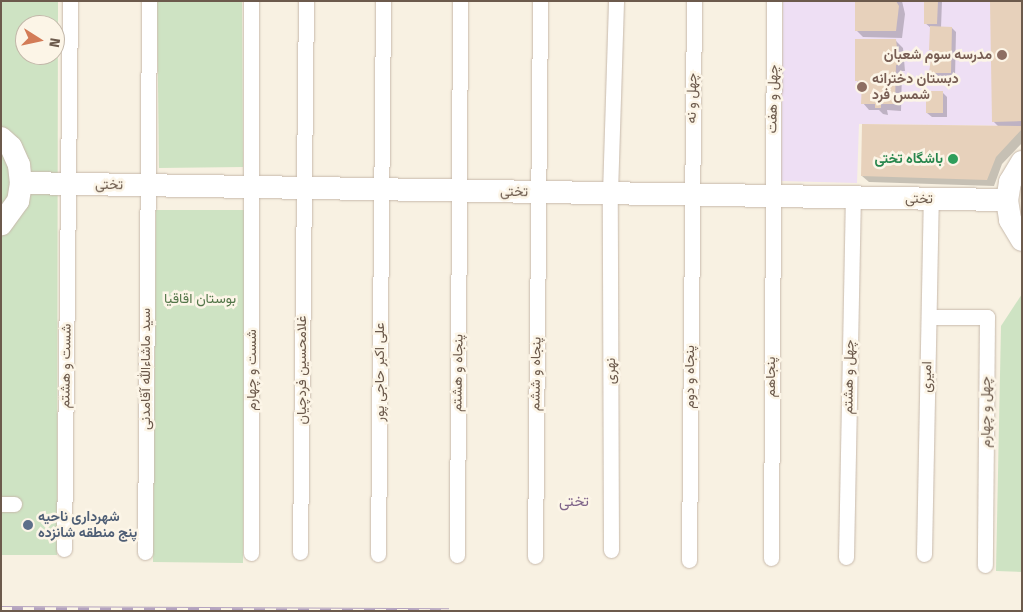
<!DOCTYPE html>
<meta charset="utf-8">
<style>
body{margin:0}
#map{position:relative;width:1023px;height:612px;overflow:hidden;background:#f8f1e2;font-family:"Fira Sans",Vazirmatn,sans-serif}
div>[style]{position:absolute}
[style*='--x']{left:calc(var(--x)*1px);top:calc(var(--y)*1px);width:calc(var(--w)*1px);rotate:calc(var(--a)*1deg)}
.education>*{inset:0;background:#eedff4}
.green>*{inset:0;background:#cee3c3}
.shadow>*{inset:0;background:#0003}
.building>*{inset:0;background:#e7d1bb}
.roads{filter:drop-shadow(0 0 1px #c7b9ab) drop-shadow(0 0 1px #c7b9ab)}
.street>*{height:15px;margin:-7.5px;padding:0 7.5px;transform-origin:7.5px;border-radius:7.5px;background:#fff}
.secondary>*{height:22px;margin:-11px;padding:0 11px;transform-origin:11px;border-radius:11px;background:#fff}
.rail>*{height:5.5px;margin-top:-2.75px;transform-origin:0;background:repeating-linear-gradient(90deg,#fcf5e7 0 11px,#b4a3bf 0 22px);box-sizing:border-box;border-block:1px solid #b4a3bf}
.dots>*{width:14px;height:14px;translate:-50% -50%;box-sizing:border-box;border:2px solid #fcf5e7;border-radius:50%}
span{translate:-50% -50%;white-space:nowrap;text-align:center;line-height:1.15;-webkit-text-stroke:5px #fcf5e7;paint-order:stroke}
.education-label{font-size:14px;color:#785e54;font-weight:700}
.right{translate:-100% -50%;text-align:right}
.left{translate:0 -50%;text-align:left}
.street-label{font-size:14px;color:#6c5a4c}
.leisure-label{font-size:14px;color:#27864d;font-weight:700}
.park-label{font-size:14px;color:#537649}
.service-label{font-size:14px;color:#4e5e75;font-weight:700}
.neighbourhood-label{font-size:15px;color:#7f6489}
.frame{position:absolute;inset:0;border:2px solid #6c5a4c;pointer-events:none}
.north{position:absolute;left:15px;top:15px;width:50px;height:50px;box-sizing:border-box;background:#fcf5e7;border:1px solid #c2b7a9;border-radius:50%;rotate:100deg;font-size:14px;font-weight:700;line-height:20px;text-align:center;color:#6c5a4c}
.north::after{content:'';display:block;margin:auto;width:18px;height:22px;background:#d37c57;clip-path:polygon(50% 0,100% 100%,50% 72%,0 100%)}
</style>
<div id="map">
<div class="education">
<i style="clip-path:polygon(783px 1px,1022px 1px,1022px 126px,859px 124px,857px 183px,781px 181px)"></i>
</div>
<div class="green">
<i style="clip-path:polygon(evenodd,1px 1px,58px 1px,57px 555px,1px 555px,1px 1px,25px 25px,55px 25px,55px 55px,25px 55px,25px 25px)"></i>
<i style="clip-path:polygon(157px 1px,242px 1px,243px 167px,159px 168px)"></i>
<i style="clip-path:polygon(156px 210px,245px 210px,243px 563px,153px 562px)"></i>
<i style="clip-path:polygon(1022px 294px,1022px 572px,996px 571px,1001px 326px)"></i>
</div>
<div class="shadow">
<i style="clip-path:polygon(856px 1px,902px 1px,905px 14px,902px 38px,863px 37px,856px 30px)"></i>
<i style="clip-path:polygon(925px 1px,942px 1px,941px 28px,952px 28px,956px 32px,955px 77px,935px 76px,931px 72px,933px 53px,931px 28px,925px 23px)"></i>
<i style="clip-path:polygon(1022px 1px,1022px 143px,1002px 164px,994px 186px,869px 182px,862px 176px,999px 127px,993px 121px)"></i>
<i style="clip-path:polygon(896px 41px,903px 48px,905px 71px,902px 71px,901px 111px,887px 110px,888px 115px,883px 114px,879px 110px,869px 110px,863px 103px,863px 87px,856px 80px)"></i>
<i style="clip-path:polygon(942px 92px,947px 97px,947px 117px,932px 117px,927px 113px)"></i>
</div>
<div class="building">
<i style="clip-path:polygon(855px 1px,896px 1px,899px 6px,896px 31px,855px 31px)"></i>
<i style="clip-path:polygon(924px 1px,938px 1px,937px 24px,924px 24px)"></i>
<i style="clip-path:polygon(990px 1px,1022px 1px,1022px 121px,992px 122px)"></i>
<i style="clip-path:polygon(930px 26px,952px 27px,951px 73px,929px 73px,932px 50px,929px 50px)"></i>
<i style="clip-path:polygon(855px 39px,896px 39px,899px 65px,896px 65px,895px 104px,881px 104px,881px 108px,875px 108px,875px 104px,861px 104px,862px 81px,855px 81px)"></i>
<i style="clip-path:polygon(926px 91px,943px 91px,943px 113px,926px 113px)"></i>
<i style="clip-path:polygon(862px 124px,1022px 126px,1022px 129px,996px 157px,987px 180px,861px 176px)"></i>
</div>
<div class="roads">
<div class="street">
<i style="--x:251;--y:1;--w:552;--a:90"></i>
<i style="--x:929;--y:317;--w:58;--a:0"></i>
<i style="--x:987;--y:317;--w:248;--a:90.5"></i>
<i style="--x:1;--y:504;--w:13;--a:0"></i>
<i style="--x:64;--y:549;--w:548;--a:-89.37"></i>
<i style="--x:611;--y:550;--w:357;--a:-90.2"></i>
<i style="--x:610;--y:193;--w:192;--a:-88.2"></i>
<i style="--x:145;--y:552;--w:551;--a:-89.58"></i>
<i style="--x:300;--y:552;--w:551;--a:-89.38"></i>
<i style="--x:378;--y:554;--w:553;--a:-89.48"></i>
<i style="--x:924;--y:554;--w:355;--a:-88.9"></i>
<i style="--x:457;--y:555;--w:554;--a:-89.69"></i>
<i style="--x:535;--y:556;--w:555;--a:-89.48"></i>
<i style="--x:846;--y:557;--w:360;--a:-88.9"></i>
<i style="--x:771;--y:558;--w:557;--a:-89.69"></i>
<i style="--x:689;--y:560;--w:559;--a:-89.49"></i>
</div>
<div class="secondary">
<i style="--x:1;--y:138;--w:13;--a:42"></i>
<i style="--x:11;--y:147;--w:20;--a:66"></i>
<i style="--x:19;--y:165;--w:18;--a:84"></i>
<i style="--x:21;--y:183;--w:18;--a:99"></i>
<i style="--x:18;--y:201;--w:29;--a:126"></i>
<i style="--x:1022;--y:162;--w:23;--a:121"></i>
<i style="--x:1010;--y:182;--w:18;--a:99"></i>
<i style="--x:1007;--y:200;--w:20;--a:81"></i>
<i style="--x:1010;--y:220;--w:23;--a:59"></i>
<i style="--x:21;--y:183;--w:986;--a:0.99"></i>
</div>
</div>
<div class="rail">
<i style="--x:1;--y:609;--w:448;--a:0.3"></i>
</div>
<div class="dots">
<i style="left:1002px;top:55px;background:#8d6e63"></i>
<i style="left:862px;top:87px;background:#8d6e63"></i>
<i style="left:953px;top:159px;background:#2e9e5b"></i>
<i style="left:28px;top:525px;background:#5c6f8a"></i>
</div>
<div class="education-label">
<span class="right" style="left:992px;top:55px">مدرسه سوم شعبان</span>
<span class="left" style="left:872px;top:87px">دبستان دخترانه<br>شمس فرد</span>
</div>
<div class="street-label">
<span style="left:692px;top:98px;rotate:-89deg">چهل و نه</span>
<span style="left:773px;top:99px;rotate:-89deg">چهل و هفت</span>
<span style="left:109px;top:185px;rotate:1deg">تختی</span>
<span style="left:514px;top:192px;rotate:1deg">تختی</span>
<span style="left:919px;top:199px;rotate:1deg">تختی</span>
<span style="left:66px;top:366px;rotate:-89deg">شست و هشتم</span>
<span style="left:146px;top:369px;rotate:-90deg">سید ماشاءالله آقامدنی</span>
<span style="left:252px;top:370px;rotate:-90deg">شست و چهارم</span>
<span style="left:302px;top:370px;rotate:-90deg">غلامحسین فردچیان</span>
<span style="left:611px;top:371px;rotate:-90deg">نهری</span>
<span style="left:380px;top:372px;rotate:-90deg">علی اکبر حاجی پور</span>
<span style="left:458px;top:373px;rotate:-89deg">پنجاه و هشتم</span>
<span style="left:536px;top:374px;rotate:-89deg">پنجاه و ششم</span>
<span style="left:690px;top:377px;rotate:-90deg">پنجاه و دوم</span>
<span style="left:771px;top:377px;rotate:-90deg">پنجاهم</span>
<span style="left:849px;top:377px;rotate:-89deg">چهل و هشتم</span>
<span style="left:927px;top:377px;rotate:-89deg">امیری</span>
<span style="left:986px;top:412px;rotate:-90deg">چهل و چهارم</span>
</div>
<div class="leisure-label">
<span class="right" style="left:943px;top:159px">باشگاه تختی</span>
</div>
<div class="park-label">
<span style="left:200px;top:299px">بوستان اقاقیا</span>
</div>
<div class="service-label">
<span class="left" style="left:38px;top:525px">شهرداری ناحیه<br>پنج منطقه شانزده</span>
</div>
<div class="neighbourhood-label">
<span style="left:574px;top:502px">تختی</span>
</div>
<div class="frame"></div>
<div class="north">N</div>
</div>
